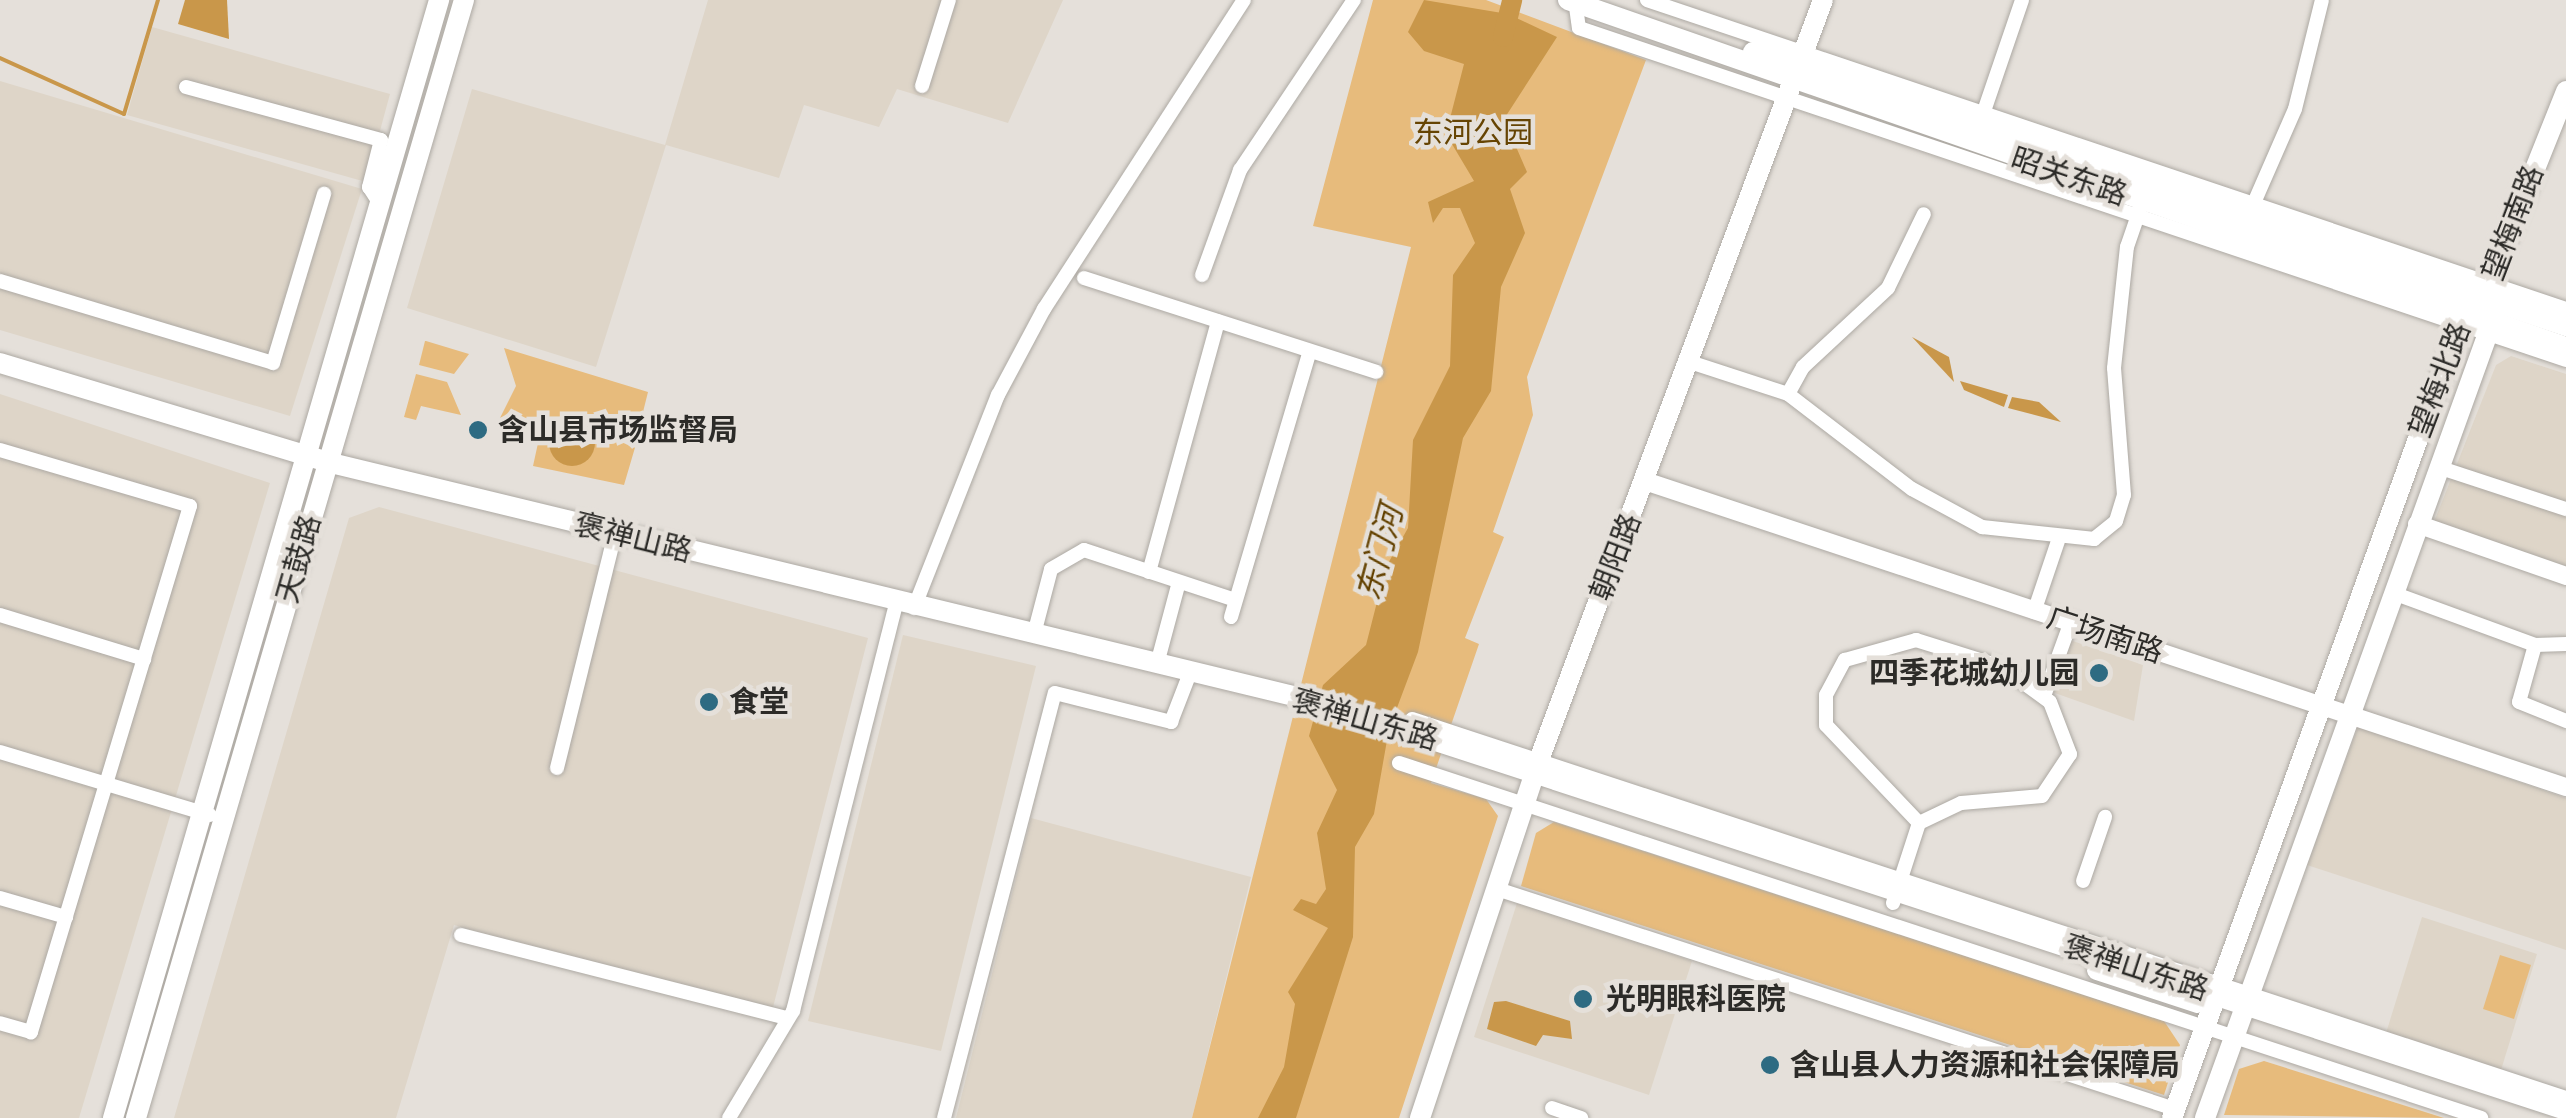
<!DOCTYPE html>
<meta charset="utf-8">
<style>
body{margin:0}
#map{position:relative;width:2566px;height:1118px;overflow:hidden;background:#e5e0da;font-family:Montserrat,"Noto Sans SC",sans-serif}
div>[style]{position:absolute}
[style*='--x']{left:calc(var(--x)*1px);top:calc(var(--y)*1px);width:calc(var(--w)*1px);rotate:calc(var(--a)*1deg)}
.built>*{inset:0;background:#ded5c8}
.green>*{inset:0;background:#e7bb7c}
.water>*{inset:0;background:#c9974a}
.round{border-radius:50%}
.stream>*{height:4px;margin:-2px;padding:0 2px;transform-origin:2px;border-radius:2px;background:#c9974a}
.river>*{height:20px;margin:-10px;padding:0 10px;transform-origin:10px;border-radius:10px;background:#c9974a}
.roads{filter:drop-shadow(0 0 2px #ada9a3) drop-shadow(0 0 2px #ada9a3)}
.minor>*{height:14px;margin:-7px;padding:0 7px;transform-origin:7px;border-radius:7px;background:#fff}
.tertiary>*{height:18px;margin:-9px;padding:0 9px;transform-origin:9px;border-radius:9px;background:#fff}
.secondary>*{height:20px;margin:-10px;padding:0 10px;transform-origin:10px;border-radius:10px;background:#fff}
.primary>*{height:20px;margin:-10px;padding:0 10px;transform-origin:10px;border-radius:10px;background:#fff}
.dots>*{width:28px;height:28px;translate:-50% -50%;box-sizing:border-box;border:5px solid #e5e0da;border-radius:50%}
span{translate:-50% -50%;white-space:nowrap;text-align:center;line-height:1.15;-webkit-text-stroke:9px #e5e0da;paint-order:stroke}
.park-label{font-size:30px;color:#664403}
.street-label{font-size:30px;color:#2c2b28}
.poi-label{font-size:30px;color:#2c2b28;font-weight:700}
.left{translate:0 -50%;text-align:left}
.right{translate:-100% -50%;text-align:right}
.water-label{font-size:32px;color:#634100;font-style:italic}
</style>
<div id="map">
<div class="built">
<i style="clip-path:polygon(708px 0,1063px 0,1008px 123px,897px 89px,879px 127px,804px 105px,779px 178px,666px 145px,596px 367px,407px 308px,472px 89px,665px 145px)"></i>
<i style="clip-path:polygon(152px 27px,390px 94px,366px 182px,127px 115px)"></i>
<i style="clip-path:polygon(0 81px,362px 189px,290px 416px,0 330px)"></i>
<i style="clip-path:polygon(2511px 356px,2566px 374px,2566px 567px,2434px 522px,2496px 365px)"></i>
<i style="clip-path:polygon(0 394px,270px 483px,79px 1118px,0 1118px)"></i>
<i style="clip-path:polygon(379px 507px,868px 638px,771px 1015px,454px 925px,396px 1118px,174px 1118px,349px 518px)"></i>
<i style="clip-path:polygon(903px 635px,1036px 666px,941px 1051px,808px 1021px)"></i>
<i style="clip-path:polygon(2070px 640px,2143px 665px,2134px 721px,2052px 692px)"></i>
<i style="clip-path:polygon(2358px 727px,2566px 798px,2566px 950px,2307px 865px)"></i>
<i style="clip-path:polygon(1031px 818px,1251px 877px,1192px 1118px,956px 1118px)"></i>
<i style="clip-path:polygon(1518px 900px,1692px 961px,1649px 1095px,1474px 1037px)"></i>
<i style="clip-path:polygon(2422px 917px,2537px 954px,2501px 1070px,2386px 1033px)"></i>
</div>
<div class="green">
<i style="clip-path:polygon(1373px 0,1486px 0,1646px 60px,1527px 377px,1533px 415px,1493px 532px,1504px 537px,1465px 638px,1479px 644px,1431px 783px,1486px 799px,1498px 816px,1399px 1118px,1192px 1118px,1411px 247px,1313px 226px)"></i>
<i style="clip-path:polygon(425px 341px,426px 341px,469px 354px,454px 374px,419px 365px)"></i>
<i style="clip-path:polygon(504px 348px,648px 392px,638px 432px,625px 429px,639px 434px,624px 485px,533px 466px,540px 434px,497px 424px,516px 386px)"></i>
<i style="clip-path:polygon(416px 374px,447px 382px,461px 415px,421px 406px,416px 420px,404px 417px)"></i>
<i style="clip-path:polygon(1554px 822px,2164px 1021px,2180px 1045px,2164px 1095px,1521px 886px,1536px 833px)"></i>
<i style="clip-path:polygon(2500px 955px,2531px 965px,2514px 1019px,2483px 1009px)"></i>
<i style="clip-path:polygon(2264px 1061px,2444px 1118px,2224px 1115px,2239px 1069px)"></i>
</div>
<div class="water">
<i style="clip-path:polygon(185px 0,227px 0,229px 39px,178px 24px)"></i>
<i style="clip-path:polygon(1424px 0,1508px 14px,1557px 37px,1504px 119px,1527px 172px,1510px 189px,1525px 233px,1501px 287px,1491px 391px,1463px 438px,1418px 652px,1389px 729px,1374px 814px,1355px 847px,1353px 937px,1296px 1118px,1258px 1118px,1284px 1067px,1295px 1004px,1288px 992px,1328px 928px,1293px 910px,1301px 899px,1316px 904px,1326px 889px,1317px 833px,1337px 790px,1309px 736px,1323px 685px,1366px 645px,1386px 567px,1408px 528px,1413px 440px,1450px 366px,1453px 275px,1475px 243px,1460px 208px,1443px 208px,1433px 223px,1428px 202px,1474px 181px,1446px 134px,1464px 64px,1424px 51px,1408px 32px)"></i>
<i style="clip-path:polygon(1912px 337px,1949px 357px,1954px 382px)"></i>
<i style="clip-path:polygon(1960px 381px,2008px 395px,2004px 407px,1964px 390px)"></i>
<i style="clip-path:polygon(2012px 397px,2039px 402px,2061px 422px,2008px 408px)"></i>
<i class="round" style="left:549px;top:420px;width:46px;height:46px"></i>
<i style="clip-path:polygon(1506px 1001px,1570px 1021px,1572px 1039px,1543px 1035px,1536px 1046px,1487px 1029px,1494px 1002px)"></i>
</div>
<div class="stream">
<i style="--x:0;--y:58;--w:136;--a:24.3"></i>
<i style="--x:124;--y:114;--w:119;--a:-73.4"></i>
</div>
<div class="river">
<i style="--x:1503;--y:37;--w:38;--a:-76"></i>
</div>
<div class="roads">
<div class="minor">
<i style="--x:1575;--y:0;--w:28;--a:82"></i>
<i style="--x:1579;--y:28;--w:1041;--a:18.59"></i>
<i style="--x:1647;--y:0;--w:970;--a:18.58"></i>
<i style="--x:922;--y:86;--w:90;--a:-72.6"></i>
<i style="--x:186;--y:87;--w:202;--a:15.2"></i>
<i style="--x:381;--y:140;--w:49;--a:104.3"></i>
<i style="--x:369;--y:187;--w:20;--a:57"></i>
<i style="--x:1981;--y:120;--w:127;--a:-71.1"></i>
<i style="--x:2250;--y:212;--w:112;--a:-66.4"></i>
<i style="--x:2295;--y:109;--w:112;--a:-76.1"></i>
<i style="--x:1202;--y:275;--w:112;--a:-70.1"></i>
<i style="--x:1240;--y:170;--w:205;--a:-56.2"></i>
<i style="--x:1084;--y:278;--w:307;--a:17.8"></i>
<i style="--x:0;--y:281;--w:285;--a:16.7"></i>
<i style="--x:273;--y:363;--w:177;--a:-73.2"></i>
<i style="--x:1690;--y:362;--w:103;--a:18.1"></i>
<i style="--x:1788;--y:394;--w:156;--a:37.5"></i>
<i style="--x:1912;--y:489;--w:80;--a:28.5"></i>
<i style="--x:1982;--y:527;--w:113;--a:6.1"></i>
<i style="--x:2094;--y:539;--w:28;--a:-39"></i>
<i style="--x:2116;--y:521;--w:27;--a:-73"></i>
<i style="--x:2124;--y:495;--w:127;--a:-94.5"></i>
<i style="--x:2114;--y:368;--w:122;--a:-83.9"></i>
<i style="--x:2127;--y:247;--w:40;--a:-71.1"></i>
<i style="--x:1788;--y:394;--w:31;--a:-61"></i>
<i style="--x:1803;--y:367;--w:116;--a:-42.9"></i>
<i style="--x:1888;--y:288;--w:82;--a:-64.1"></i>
<i style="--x:0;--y:450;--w:198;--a:16.4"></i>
<i style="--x:190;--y:506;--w:550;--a:106.82"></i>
<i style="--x:31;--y:1032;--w:32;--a:-164"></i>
<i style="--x:2438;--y:467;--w:135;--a:18.2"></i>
<i style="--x:1149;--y:572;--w:260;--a:-74.6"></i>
<i style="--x:2393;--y:593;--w:151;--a:20.1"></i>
<i style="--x:2535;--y:645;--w:59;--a:105.7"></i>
<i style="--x:2519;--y:702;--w:51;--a:22"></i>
<i style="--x:914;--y:608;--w:229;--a:-68.5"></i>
<i style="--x:998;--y:395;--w:98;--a:-61.9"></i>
<i style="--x:1044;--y:309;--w:368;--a:-57.1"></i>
<i style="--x:2034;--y:612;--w:75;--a:-71.3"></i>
<i style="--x:0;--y:615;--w:151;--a:17"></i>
<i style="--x:1231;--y:617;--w:277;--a:-73.5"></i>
<i style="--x:1034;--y:634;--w:67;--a:-75.3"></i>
<i style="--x:1051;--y:569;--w:38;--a:-30"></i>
<i style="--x:1084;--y:550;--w:159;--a:18.3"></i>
<i style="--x:1916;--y:640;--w:90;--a:17.4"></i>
<i style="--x:2002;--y:667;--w:59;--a:36.1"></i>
<i style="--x:2050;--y:702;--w:56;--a:69"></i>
<i style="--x:2070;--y:754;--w:50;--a:123.7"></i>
<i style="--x:2042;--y:796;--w:81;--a:175.1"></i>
<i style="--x:1961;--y:803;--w:47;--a:154.5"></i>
<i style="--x:1919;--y:823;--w:135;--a:-133.5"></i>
<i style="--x:1826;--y:725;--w:30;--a:-90"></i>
<i style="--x:1826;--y:695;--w:40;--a:-62"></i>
<i style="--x:1845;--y:660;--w:74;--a:-15.7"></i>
<i style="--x:2535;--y:645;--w:31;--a:-2"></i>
<i style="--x:1157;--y:664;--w:85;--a:-75"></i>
<i style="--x:2044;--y:696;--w:77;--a:-70.1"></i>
<i style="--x:1412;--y:719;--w:1215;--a:18.18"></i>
<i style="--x:0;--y:752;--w:219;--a:16.7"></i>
<i style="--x:1399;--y:763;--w:1139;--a:18.16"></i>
<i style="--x:557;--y:768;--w:242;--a:-76.1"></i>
<i style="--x:2083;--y:881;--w:68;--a:-71"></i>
<i style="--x:1497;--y:889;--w:713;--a:17.98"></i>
<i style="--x:0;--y:898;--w:69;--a:16.1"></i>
<i style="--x:1893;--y:903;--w:84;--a:-72"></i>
<i style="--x:461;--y:935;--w:335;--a:14.3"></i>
<i style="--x:1552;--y:1108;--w:31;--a:19"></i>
<i style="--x:729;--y:1118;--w:125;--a:-59.1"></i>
<i style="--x:793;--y:1011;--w:420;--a:-75.8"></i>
<i style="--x:944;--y:1118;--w:439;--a:-75.4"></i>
<i style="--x:1055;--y:693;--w:120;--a:14"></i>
<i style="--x:1171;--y:722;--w:53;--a:-68.8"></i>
</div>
<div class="tertiary">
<i style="--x:1645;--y:481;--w:971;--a:18.38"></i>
<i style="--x:2417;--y:524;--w:158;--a:19.2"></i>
</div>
<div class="secondary">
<i style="--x:2483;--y:299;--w:224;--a:-68.2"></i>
<i style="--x:0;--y:363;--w:342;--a:16.8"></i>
<i style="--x:327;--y:462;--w:1011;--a:13.61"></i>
<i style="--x:1310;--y:700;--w:1321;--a:18.08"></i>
<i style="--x:2097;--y:970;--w:106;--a:18.1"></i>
<i style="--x:113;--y:1118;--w:1165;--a:-73.74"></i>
<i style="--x:136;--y:1118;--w:1165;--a:-73.65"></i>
<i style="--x:1420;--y:1118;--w:377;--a:-71.6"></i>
<i style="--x:1539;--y:760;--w:811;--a:-69.51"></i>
<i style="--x:2172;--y:1118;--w:857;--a:-70.09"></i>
<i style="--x:2464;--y:312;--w:17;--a:-33"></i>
<i style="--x:2205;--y:1118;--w:846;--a:-70.17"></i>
<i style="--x:2492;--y:322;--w:18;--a:-109"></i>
</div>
<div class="primary">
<i style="--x:1568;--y:0;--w:1057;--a:19.17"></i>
<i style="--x:1753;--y:52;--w:858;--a:18.63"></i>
</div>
</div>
<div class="dots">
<i style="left:478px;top:430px;background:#2e6b82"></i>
<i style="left:2099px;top:673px;background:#2e6b82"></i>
<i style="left:709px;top:702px;background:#2e6b82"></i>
<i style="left:1583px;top:999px;background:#2e6b82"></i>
<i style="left:1770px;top:1065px;background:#2e6b82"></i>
</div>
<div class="park-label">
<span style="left:1473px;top:133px">东河公园</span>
</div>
<div class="street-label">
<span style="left:2069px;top:177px;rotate:19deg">昭关东路</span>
<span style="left:2513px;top:223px;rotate:-69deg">望梅南路</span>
<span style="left:2440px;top:380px;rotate:-69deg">望梅北路</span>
<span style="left:633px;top:538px;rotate:14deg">褒禅山路</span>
<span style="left:1616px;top:557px;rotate:-69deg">朝阳路</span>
<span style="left:299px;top:559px;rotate:-74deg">天鼓路</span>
<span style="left:2105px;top:635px;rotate:18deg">广场南路</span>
<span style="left:1365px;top:720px;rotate:16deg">褒禅山东路</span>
<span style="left:2136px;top:968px;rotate:18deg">褒禅山东路</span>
</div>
<div class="poi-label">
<span class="left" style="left:498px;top:430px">含山县市场监督局</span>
<span class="right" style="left:2079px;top:673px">四季花城幼儿园</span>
<span class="left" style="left:729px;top:702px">食堂</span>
<span class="left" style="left:1606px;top:999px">光明眼科医院</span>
<span class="left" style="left:1790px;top:1065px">含山县人力资源和社会保障局</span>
</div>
<div class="water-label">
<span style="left:1380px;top:553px;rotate:-75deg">东门河</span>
</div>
</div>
